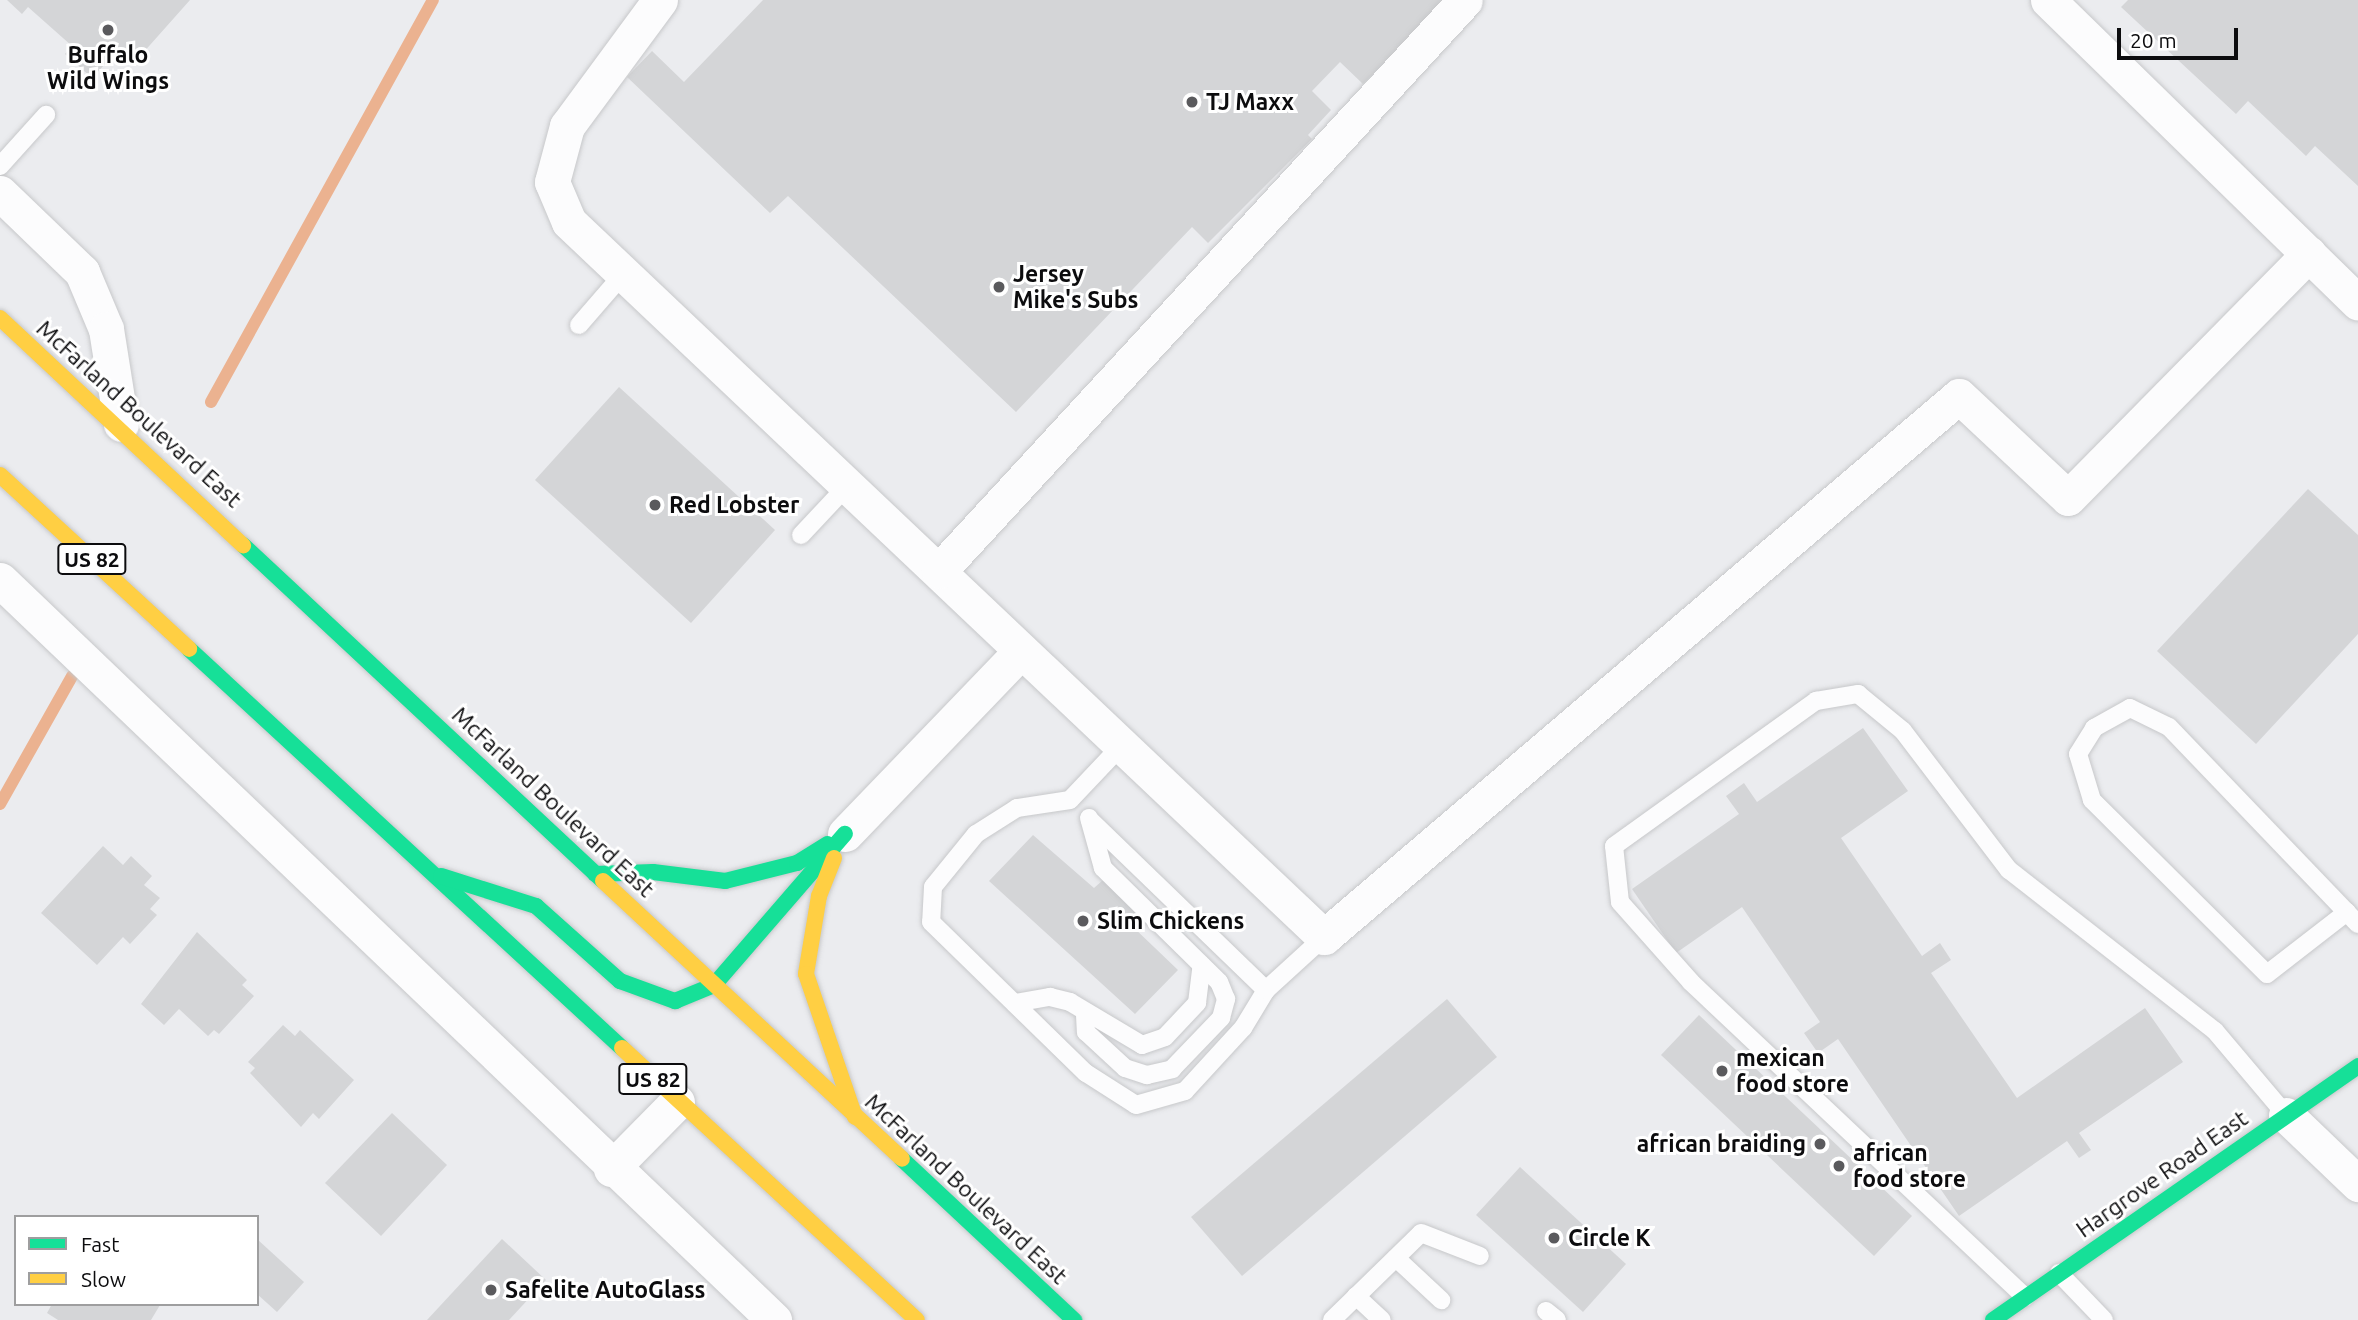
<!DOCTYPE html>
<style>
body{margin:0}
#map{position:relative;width:2358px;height:1320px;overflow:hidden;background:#ebecef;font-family:Ubuntu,sans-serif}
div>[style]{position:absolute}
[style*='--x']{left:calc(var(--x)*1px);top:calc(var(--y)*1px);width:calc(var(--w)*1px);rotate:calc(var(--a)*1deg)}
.stream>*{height:12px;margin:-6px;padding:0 6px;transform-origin:6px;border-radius:6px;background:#ebb290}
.building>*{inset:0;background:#d4d5d7}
.roads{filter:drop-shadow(0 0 2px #c7c8ca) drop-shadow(0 0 2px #c7c8ca)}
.lane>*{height:18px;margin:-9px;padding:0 9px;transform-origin:9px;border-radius:9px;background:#fcfcfd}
.street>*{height:35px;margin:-17.5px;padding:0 17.5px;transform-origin:17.5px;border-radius:17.5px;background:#fcfcfd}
.fast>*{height:16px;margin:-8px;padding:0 8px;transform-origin:8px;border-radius:8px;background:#16e098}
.slow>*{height:16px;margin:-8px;padding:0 8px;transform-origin:8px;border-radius:8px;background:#ffcf43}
.dots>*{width:19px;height:19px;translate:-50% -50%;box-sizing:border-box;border:4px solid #fff;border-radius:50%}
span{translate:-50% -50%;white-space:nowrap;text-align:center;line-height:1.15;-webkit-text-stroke:6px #fff;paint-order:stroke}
.shield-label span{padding:2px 5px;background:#fff;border:2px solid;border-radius:5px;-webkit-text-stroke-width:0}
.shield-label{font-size:21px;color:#0c0c0e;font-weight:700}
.poi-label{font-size:23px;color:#0c0c0e;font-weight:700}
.left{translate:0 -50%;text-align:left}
.right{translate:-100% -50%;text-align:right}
.street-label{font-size:23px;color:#0c0c0e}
.legend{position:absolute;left:14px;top:1215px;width:245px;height:91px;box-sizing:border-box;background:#fff;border:2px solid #9e9e9f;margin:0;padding:9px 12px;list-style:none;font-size:21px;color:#0c0c0e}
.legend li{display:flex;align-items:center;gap:14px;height:35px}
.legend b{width:35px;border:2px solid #9e9e9f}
.scale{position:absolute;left:2117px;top:28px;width:121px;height:32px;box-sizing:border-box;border:4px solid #0c0c0e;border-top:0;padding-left:9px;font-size:21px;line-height:24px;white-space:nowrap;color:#0c0c0e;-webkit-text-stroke:5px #fff;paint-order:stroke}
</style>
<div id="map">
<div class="stream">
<i style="--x:211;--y:402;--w:459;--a:-61.1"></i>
<i style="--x:0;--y:804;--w:147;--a:-60.6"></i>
</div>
<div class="building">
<i style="clip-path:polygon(7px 0,190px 0,134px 63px,119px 49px,92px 78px,65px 54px,72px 46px,28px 7px,22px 14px)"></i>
<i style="clip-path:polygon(763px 0,1450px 0,1363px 84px,1340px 62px,1312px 91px,1331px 110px,1308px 135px,1312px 139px,1208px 243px,1192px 227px,1016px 412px,788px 196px,770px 213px,627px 77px,652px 51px,684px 82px)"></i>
<i style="clip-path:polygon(2128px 0,2358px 0,2358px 186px,2315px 146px,2306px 156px,2248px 101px,2236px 114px,2121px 7px)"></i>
<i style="clip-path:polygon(619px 387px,775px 530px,691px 623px,535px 480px)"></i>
<i style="clip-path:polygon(2308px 489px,2358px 535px,2358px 634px,2256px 744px,2157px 651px)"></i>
<i style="clip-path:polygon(1863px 728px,1908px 791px,1841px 838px,1922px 956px,1940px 943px,1951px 960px,1931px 973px,2017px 1098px,2145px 1008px,2183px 1062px,2079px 1133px,2091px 1150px,2079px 1158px,2067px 1141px,1959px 1216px,1838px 1039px,1818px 1053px,1804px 1033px,1820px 1022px,1742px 907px,1676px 953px,1632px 889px,1739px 814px,1726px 796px,1744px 783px,1757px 802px)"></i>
<i style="clip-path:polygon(1033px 835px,1094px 888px,1103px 880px,1141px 916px,1131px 925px,1178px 970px,1135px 1014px,989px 881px)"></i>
<i style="clip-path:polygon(103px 846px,123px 865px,131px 856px,152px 876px,144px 885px,160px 898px,150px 909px,157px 915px,130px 944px,123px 937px,97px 965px,41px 913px)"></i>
<i style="clip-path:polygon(197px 932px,247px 980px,242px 985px,254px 996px,219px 1034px,214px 1030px,208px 1036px,179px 1009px,164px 1025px,141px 1004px)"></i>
<i style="clip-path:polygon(1447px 999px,1497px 1057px,1242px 1276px,1191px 1217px)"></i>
<i style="clip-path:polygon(1699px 1015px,1912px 1216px,1874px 1256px,1661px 1055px)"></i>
<i style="clip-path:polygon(283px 1025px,295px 1036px,300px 1030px,354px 1080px,319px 1119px,313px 1113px,301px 1127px,250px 1073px,255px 1068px,248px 1062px)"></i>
<i style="clip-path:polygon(392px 1113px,447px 1165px,381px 1236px,325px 1183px)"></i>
<i style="clip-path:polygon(1520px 1167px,1626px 1264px,1583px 1312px,1476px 1215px)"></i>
<i style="clip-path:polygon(257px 1239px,304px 1282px,277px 1312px,257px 1294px)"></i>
<i style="clip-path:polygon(502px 1239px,546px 1280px,509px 1320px,427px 1320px)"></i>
<i style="clip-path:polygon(52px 1304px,159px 1304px,160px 1305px,151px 1320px,58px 1320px,47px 1313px)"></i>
</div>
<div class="roads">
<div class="lane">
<i style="--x:0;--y:166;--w:69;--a:-48"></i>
<i style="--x:579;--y:325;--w:69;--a:-49.1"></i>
<i style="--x:801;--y:535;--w:69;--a:-46.8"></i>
<i style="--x:1121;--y:746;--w:74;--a:133.4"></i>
<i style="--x:1070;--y:800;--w:54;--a:171.4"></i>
<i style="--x:1017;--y:808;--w:49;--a:147.6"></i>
<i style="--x:976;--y:834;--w:68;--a:129.1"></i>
<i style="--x:933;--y:887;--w:35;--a:93"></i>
<i style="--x:931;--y:922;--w:216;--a:44.3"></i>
<i style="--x:1086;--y:1073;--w:59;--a:32.6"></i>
<i style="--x:1136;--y:1105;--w:51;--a:-15.9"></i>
<i style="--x:1185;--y:1091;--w:86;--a:-47.4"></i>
<i style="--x:1243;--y:1028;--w:44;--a:-58.8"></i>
<i style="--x:1266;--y:990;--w:79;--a:-42.4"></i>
<i style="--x:1090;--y:820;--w:245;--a:44"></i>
<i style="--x:2347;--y:912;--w:101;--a:142.2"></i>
<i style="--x:2267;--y:974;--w:247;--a:-135.2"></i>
<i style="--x:2092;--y:800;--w:48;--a:-106.9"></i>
<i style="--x:2078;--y:754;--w:31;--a:-58"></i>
<i style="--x:2094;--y:728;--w:41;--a:-29.1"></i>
<i style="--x:2130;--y:708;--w:43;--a:26"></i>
<i style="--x:2169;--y:727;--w:273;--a:46.2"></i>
<i style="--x:1015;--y:1003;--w:36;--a:-10"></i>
<i style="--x:1050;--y:997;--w:21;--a:14"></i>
<i style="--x:1070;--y:1002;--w:84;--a:30.8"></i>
<i style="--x:1142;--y:1045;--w:24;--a:-19"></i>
<i style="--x:1165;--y:1037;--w:47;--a:-46.7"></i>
<i style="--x:1197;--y:1003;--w:38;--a:-83"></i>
<i style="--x:1085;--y:1015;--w:17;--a:87"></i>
<i style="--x:1086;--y:1032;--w:53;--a:42.7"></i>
<i style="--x:1125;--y:1068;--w:23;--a:18"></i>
<i style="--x:1147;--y:1075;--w:26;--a:-13"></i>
<i style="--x:1172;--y:1069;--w:71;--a:-46.1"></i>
<i style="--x:1221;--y:1018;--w:20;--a:-75"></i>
<i style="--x:1226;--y:999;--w:18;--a:-112"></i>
<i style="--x:1219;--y:982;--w:163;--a:-135.5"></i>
<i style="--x:1103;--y:868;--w:52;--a:-105.6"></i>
<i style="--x:1396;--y:1258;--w:62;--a:43"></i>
<i style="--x:2059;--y:1273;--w:65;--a:46.2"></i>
<i style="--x:1356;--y:1296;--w:35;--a:43"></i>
<i style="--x:2025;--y:1297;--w:459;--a:-136.7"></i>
<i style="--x:1691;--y:982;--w:107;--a:-131.6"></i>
<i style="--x:1620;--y:902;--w:56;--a:-96.1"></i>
<i style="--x:1614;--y:846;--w:249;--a:-35.7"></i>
<i style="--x:1816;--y:701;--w:43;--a:-9.5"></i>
<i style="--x:1858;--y:694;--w:58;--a:39.4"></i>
<i style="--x:1903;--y:731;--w:175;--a:52.7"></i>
<i style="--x:2009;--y:870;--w:261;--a:38"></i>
<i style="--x:2215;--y:1031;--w:110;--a:49.8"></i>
<i style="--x:1546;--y:1311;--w:14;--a:39"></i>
<i style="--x:1332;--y:1320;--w:124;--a:-44.3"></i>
<i style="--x:1421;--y:1233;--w:63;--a:21.3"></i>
</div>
<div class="street">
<i style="--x:660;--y:0;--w:157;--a:126.4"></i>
<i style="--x:567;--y:126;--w:58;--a:105"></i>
<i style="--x:552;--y:182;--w:43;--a:67"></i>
<i style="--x:569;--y:222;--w:1040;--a:43.44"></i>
<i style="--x:1324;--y:937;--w:834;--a:-40.43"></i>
<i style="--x:1959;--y:396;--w:149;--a:43.1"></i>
<i style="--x:2068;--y:498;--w:343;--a:-45.4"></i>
<i style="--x:2048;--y:0;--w:433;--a:44.3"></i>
<i style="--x:0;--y:193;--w:114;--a:43.9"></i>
<i style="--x:82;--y:272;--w:62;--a:67.2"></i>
<i style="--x:106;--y:329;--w:96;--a:81"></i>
<i style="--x:939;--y:571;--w:776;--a:-47.35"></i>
<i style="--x:0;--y:580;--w:1071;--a:43.71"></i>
<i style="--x:845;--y:834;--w:254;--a:-46.1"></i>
<i style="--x:2286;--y:1115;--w:100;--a:43.8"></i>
<i style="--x:611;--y:1169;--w:94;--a:-45.4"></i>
</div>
<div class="fast">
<i style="--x:243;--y:545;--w:492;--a:43"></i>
<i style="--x:189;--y:649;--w:589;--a:42.66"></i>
<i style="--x:595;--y:874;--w:58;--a:-2"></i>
<i style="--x:653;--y:872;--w:73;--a:7.1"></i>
<i style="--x:725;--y:881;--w:74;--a:-14"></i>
<i style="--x:797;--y:863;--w:36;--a:-32"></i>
<i style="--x:441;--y:876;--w:100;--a:17.5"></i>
<i style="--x:536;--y:906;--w:113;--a:41.8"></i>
<i style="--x:620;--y:981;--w:59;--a:20"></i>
<i style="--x:675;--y:1001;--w:42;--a:-22.3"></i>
<i style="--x:714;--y:985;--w:200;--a:-49.1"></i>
<i style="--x:902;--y:1159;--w:236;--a:43.1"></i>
<i style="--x:1993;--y:1320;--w:445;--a:-34.8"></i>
</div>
<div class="slow">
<i style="--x:0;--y:318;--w:333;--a:43.1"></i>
<i style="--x:0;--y:475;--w:257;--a:42.6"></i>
<i style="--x:834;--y:858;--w:41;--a:111.5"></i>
<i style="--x:819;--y:896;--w:79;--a:99.5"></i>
<i style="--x:806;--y:974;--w:151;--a:71.1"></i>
<i style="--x:603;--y:881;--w:408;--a:42.9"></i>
<i style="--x:622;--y:1048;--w:401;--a:42.7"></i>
</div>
</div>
<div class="dots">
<i style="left:108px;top:30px;background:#5a5a5d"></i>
<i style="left:1192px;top:102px;background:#5a5a5d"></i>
<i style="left:999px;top:287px;background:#5a5a5d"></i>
<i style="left:655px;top:505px;background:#5a5a5d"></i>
<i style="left:1083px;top:921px;background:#5a5a5d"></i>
<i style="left:1722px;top:1071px;background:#5a5a5d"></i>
<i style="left:1820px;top:1144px;background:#5a5a5d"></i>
<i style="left:1839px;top:1166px;background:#5a5a5d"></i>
<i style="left:1554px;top:1238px;background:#5a5a5d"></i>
<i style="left:491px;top:1290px;background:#5a5a5d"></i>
</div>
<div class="shield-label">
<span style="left:92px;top:559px">US 82</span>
<span style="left:653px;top:1079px">US 82</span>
</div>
<div class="poi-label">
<span style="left:108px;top:68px">Buffalo<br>Wild Wings</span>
<span class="left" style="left:1206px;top:102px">TJ Maxx</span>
<span class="left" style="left:1013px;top:287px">Jersey<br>Mike's Subs</span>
<span class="left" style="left:669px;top:505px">Red Lobster</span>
<span class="left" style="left:1097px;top:921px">Slim Chickens</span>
<span class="left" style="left:1736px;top:1071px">mexican<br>food store</span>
<span class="right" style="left:1806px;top:1144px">african braiding</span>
<span class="left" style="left:1853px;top:1166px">african<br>food store</span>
<span class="left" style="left:1568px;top:1238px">Circle K</span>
<span class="left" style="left:505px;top:1290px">Safelite AutoGlass</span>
</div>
<div class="street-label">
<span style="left:139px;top:414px;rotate:42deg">McFarland Boulevard East</span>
<span style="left:553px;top:802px;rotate:43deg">McFarland Boulevard East</span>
<span style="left:2162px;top:1174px;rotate:-35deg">Hargrove Road East</span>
<span style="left:966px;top:1189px;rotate:43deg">McFarland Boulevard East</span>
</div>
<ul class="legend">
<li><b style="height:9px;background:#16e098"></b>Fast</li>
<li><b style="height:9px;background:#ffcf43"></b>Slow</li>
</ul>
<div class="scale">20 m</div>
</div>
